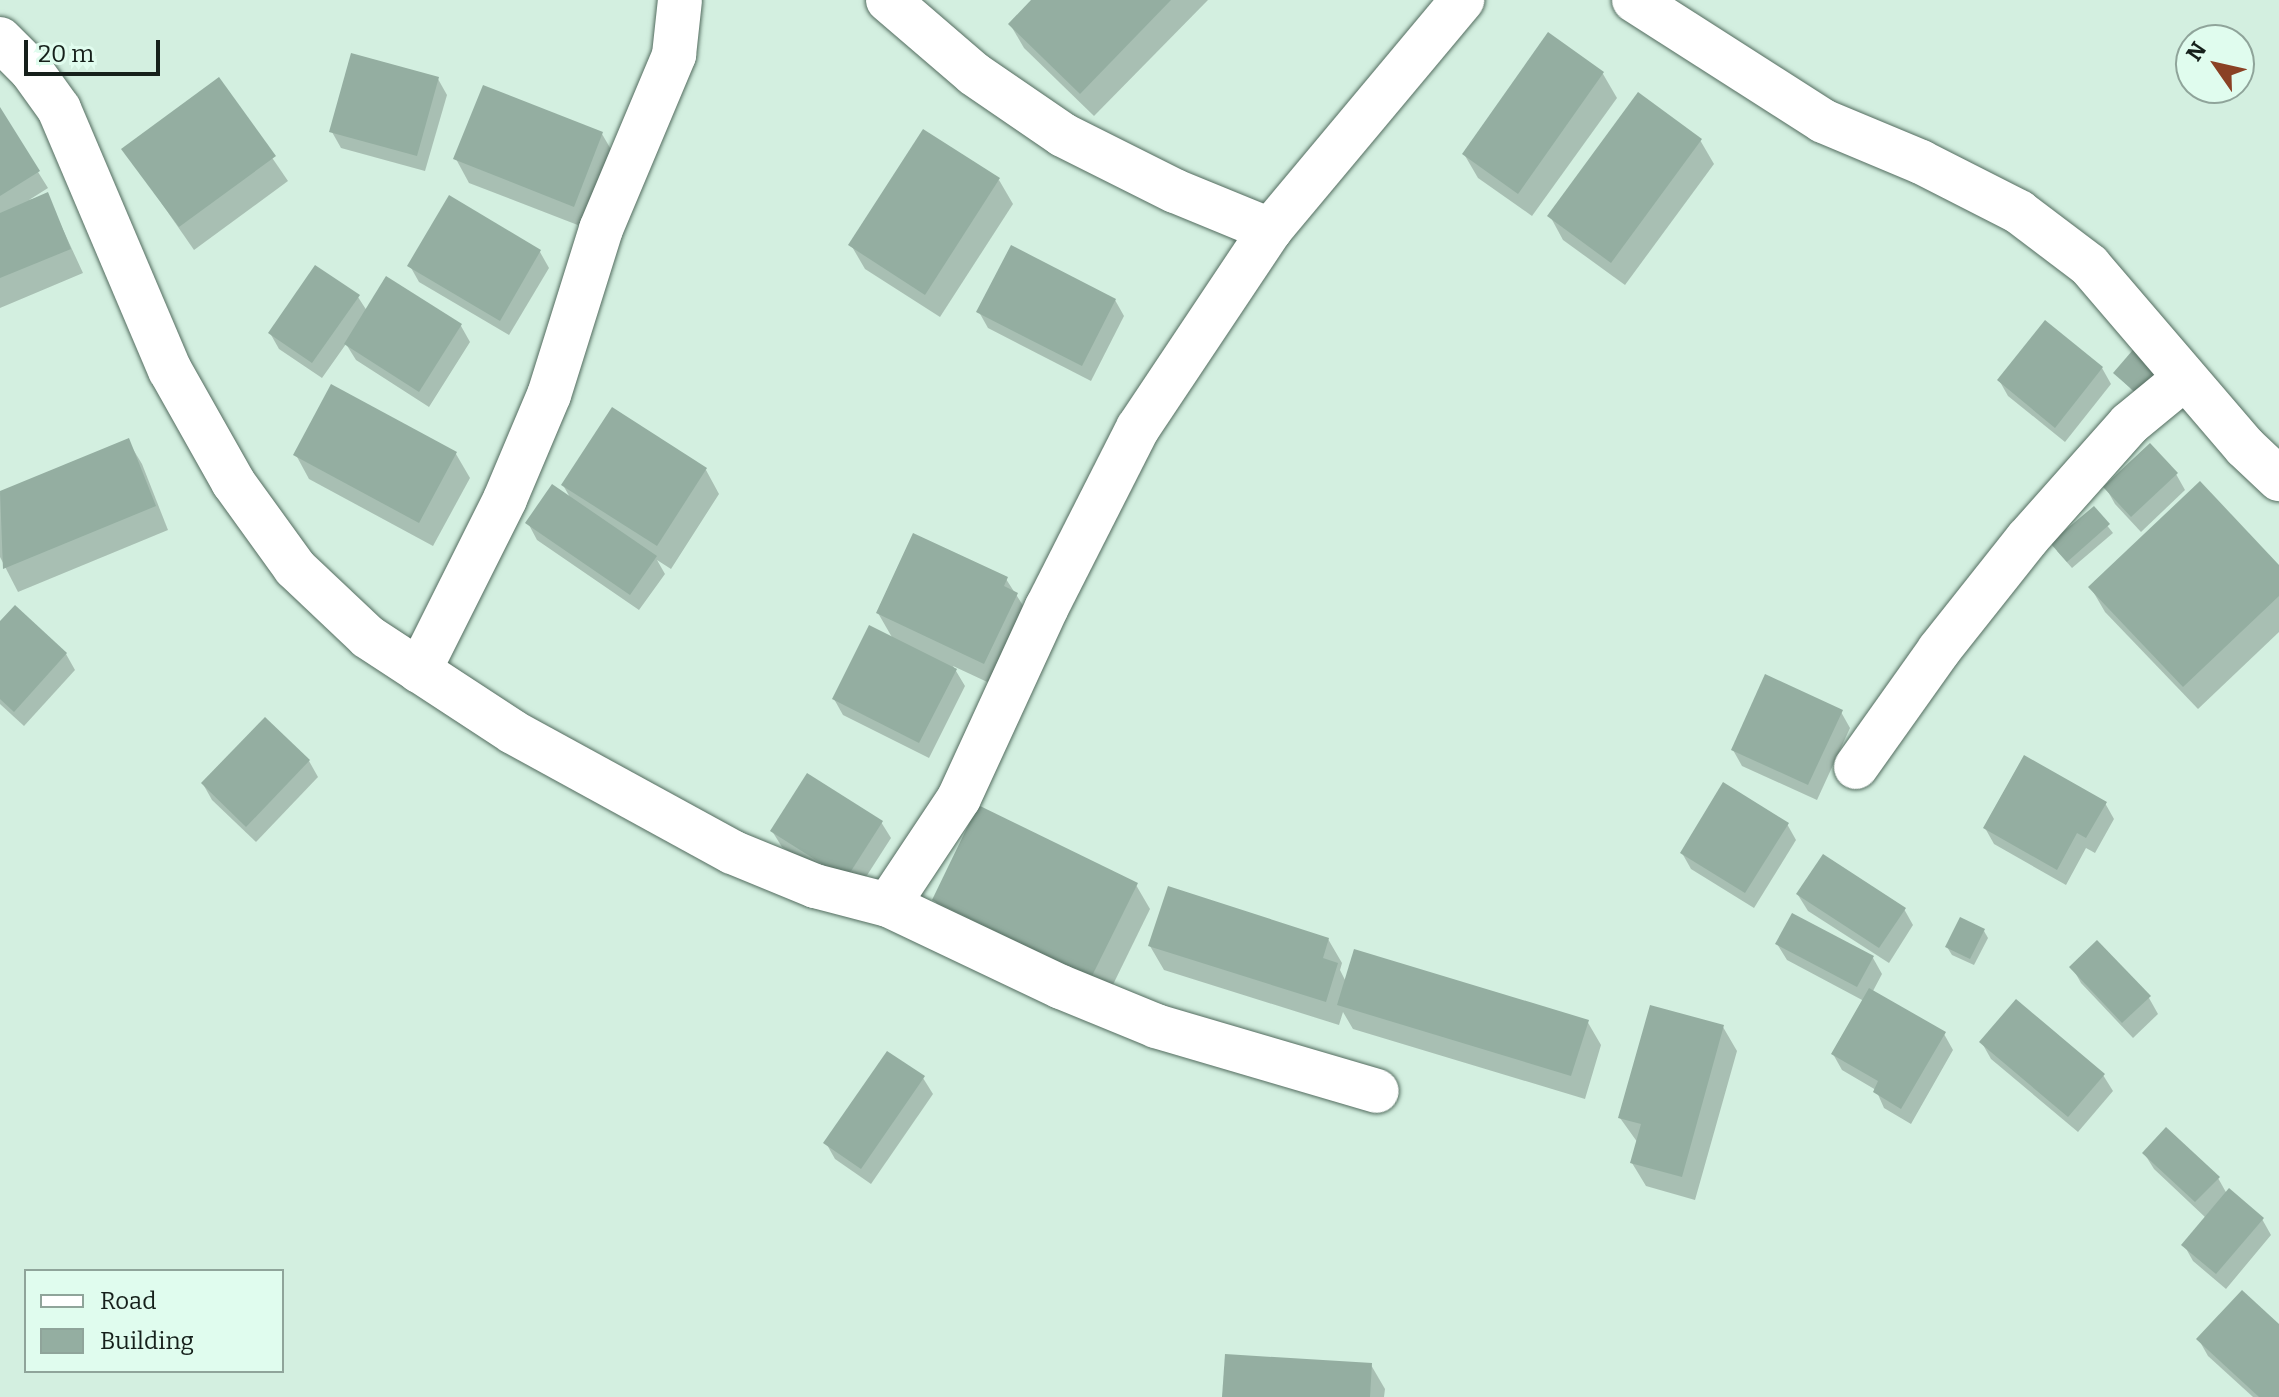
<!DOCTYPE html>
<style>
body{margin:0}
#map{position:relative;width:2279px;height:1397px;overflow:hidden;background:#d3efe0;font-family:Bitter,serif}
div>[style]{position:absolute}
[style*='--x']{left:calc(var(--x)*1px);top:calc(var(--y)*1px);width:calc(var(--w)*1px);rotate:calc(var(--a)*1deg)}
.shadow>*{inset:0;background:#0003}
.building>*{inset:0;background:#94aea1}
.roads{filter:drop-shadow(0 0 2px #536c5f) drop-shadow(0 0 2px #536c5f)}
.street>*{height:44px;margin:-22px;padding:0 22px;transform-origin:22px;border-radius:22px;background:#fff}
span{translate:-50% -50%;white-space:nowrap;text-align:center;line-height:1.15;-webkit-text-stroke:6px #e0fcee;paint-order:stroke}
.legend{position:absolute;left:24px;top:1269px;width:260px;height:104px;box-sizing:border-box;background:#e0fcee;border:2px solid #8fa49a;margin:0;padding:10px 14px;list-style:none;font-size:24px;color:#16201b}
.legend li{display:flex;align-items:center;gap:16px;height:40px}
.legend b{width:40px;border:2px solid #8fa49a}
.north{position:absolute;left:2175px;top:24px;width:80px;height:80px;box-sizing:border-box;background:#e0fcee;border:2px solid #8fa49a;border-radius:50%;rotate:304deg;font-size:22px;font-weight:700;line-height:32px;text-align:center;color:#16201b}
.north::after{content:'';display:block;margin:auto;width:28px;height:36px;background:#8a4124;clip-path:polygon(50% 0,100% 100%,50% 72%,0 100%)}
.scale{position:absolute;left:24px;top:40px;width:136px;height:36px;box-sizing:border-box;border:4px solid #16201b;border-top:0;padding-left:10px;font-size:24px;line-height:28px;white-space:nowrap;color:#16201b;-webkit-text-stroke:6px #e0fcee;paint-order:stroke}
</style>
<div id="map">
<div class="shadow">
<i style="clip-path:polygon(1033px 0,1208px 0,1094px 116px,1024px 48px,1010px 24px)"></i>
<i style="clip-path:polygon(1549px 35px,1603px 74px,1617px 98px,1532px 216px,1478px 178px,1464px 154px)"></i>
<i style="clip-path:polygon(438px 79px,447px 95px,425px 171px,341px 148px,332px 132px)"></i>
<i style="clip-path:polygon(219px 80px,288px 181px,194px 250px,124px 149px)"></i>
<i style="clip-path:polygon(0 111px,48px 188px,29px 200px,47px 195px,83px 273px,0 308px)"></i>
<i style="clip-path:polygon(602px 134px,616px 158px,588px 229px,469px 183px,456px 159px)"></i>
<i style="clip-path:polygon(1700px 140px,1714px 164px,1625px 285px,1563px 240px,1550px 216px)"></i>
<i style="clip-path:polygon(999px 180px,1013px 204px,940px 317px,865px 269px,851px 245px)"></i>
<i style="clip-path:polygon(540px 252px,549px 268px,509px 335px,419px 282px,410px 266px)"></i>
<i style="clip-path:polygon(358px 297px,367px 311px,461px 326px,470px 342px,429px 407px,356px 360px,346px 344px,322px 378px,279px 349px,270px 333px)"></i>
<i style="clip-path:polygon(1115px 300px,1124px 316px,1091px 381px,988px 328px,979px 312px)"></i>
<i style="clip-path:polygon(2102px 368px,2111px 384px,2065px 442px,2008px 396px,1999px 380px)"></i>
<i style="clip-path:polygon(2115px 373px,2164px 373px,2141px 399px)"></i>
<i style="clip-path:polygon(128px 441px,142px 464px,168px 530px,18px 592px,0 557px,0 493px)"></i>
<i style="clip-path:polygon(456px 454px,470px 478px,433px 546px,309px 479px,296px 455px)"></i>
<i style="clip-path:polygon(706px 470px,719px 494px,671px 569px,657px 560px,665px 574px,639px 610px,537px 540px,528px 523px,572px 501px,563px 485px)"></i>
<i style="clip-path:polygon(2176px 474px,2185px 490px,2141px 532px,2115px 504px,2106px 488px)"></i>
<i style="clip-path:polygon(2094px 509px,2113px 533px,2072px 568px,2057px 551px)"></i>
<i style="clip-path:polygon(2279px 568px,2279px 632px,2198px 709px,2105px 612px,2091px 588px)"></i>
<i style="clip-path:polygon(1006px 579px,1031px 618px,998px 687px,953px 666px,965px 686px,929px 758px,843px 715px,834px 699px,893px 639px,878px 613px)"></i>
<i style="clip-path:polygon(0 624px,66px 654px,75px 670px,24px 726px,0 704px)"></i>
<i style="clip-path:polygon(1841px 712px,1850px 728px,1817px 800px,1742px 766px,1733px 750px)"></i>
<i style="clip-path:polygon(265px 719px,309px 761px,318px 777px,256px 842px,212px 800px,203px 784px)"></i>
<i style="clip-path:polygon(2105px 803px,2114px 819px,2095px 853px,2086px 848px,2066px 885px,1994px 844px,1985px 828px)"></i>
<i style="clip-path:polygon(881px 822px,891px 838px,855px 894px,782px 847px,772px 831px)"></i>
<i style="clip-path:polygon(1787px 824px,1796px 840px,1754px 908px,1691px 869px,1682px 853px)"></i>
<i style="clip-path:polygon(1136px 885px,1150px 909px,1105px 1001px,948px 923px,934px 899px)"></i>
<i style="clip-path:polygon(1798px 895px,1904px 909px,1913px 925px,1889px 963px,1808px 911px)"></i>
<i style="clip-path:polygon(1984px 931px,1988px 938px,1974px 965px,1952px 955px,1947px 947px)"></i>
<i style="clip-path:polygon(1328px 939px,1342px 963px,1340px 970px,1346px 982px,1587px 1021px,1601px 1045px,1585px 1099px,1353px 1029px,1343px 1012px,1339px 1025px,1164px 970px,1150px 946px)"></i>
<i style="clip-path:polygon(1777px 944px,1873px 958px,1882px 974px,1873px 991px,1944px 1034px,1953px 1050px,1911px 1124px,1884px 1108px,1876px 1090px,1842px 1070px,1833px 1054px,1864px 1001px,1787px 960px)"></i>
<i style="clip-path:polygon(2072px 967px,2149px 998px,2158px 1014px,2133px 1038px,2081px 983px)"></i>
<i style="clip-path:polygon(1723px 1027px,1737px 1051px,1695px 1200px,1646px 1186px,1632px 1163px,1638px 1143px,1620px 1118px)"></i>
<i style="clip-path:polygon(1982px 1043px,2103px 1075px,2113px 1091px,2078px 1132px,1991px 1059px)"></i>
<i style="clip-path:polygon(923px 1078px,933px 1094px,871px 1184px,835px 1159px,826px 1143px)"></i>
<i style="clip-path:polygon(2144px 1153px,2218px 1178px,2227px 1194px,2262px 1219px,2271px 1235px,2226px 1289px,2193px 1261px,2184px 1245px,2206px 1218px,2154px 1169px)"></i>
<i style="clip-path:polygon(2279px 1327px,2279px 1397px,2253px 1397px,2208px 1356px,2199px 1340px)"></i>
<i style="clip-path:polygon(1371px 1365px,1385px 1389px,1384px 1397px,1224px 1397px)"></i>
</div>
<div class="building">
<i style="clip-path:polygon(1031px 0,1171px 0,1080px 94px,1008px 24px)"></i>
<i style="clip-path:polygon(1548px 32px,1604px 72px,1518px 194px,1462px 154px)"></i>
<i style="clip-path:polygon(351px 53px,439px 77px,417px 156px,329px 132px)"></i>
<i style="clip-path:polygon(219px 77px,276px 156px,179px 227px,121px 149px)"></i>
<i style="clip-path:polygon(483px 85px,603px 132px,574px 207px,453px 159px)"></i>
<i style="clip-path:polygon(1638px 92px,1702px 139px,1611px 263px,1547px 216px)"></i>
<i style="clip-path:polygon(0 107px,40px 171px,0 196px)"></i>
<i style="clip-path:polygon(923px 129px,1000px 178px,925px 295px,848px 245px)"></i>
<i style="clip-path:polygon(48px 192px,71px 249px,0 278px,0 213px)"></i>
<i style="clip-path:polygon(449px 195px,541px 250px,500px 321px,407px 266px)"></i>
<i style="clip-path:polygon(1011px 245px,1116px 299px,1082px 366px,976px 312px)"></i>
<i style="clip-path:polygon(315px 265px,360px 295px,312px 363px,268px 333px)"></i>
<i style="clip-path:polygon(386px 276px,462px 324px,419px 392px,344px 344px)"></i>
<i style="clip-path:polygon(2045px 320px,2103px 367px,2055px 428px,1997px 380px)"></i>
<i style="clip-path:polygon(2138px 344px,2161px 364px,2136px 393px,2113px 373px)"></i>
<i style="clip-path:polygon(331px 384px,457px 452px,419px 523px,293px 455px)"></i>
<i style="clip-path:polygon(612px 407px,707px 468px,657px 546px,561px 485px)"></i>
<i style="clip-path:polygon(129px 438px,156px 506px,3px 569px,0 491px)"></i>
<i style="clip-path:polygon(2150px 443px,2178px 473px,2131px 517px,2103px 487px)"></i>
<i style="clip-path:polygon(2200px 481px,2279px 565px,2279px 596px,2183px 687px,2088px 587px)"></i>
<i style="clip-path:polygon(552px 484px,657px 556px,630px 595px,525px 523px)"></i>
<i style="clip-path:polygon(2094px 506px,2110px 524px,2067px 562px,2050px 543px)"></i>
<i style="clip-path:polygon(913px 533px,1008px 577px,1004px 586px,1018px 593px,984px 664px,876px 613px)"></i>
<i style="clip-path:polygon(15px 605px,67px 653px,14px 712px,0 699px,0 621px)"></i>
<i style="clip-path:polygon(869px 625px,957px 669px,919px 743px,832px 699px)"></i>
<i style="clip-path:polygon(1765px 674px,1843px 710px,1808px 785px,1731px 750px)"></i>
<i style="clip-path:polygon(265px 717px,310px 760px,246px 827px,201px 783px)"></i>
<i style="clip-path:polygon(2024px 755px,2107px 802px,2086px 838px,2077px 833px,2057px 870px,1983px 828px)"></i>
<i style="clip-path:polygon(807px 773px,883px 821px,846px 879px,770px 831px)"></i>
<i style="clip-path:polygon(1723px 782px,1789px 823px,1745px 893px,1680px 853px)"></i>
<i style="clip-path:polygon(978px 805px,1138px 883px,1091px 978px,932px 900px)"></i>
<i style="clip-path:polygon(1823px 854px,1906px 908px,1879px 948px,1796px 894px)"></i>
<i style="clip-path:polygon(1168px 886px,1329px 938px,1323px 958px,1338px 963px,1326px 1002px,1148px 946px)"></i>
<i style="clip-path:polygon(1792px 913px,1874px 956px,1857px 987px,1775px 944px)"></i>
<i style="clip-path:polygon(1960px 917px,1985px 929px,1970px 959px,1945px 947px)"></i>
<i style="clip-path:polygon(2097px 940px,2151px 996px,2122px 1023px,2069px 967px)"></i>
<i style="clip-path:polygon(1354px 949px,1589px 1020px,1571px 1076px,1337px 1005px)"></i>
<i style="clip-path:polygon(1869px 988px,1946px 1032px,1901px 1109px,1873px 1092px,1878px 1081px,1831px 1054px)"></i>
<i style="clip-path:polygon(2016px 999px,2105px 1074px,2068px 1117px,1979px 1042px)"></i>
<i style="clip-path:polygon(1650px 1005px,1724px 1025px,1682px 1177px,1630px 1163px,1641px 1124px,1618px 1118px)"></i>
<i style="clip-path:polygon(887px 1051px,925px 1076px,861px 1169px,823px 1143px)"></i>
<i style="clip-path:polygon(2166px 1127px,2220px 1177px,2195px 1202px,2142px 1153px)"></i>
<i style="clip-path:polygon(2229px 1188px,2264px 1218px,2216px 1274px,2181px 1245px)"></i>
<i style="clip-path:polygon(2242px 1290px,2279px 1324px,2279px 1397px,2259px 1397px,2196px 1339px)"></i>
<i style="clip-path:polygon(1225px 1354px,1372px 1363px,1370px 1397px,1222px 1397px)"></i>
</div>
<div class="roads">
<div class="street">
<i style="--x:888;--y:0;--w:113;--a:40.7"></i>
<i style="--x:974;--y:74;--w:108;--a:34.4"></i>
<i style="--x:1063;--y:135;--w:125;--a:26.6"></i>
<i style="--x:1175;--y:191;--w:103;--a:22.3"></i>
<i style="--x:1634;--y:0;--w:224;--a:32.6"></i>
<i style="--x:1823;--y:121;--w:106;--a:22.7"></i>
<i style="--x:1921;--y:162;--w:110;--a:27"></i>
<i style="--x:2019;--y:212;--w:88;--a:37.1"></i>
<i style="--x:2089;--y:265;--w:240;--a:49.4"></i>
<i style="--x:2245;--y:447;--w:47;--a:43.3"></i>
<i style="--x:0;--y:39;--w:44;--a:45"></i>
<i style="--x:31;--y:70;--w:48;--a:54.3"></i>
<i style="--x:59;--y:109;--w:284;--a:67"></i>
<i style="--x:170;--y:370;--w:129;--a:60.6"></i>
<i style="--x:233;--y:482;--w:106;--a:54.2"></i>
<i style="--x:295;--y:568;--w:100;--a:43.4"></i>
<i style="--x:368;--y:637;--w:173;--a:33.2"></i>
<i style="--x:513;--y:732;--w:250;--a:28.7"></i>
<i style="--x:732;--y:852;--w:90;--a:22.3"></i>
<i style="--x:815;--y:886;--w:75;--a:14.6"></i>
<i style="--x:888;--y:905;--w:191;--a:25.4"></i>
<i style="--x:1061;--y:987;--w:103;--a:22.3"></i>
<i style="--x:1156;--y:1026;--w:230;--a:16.4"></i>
<i style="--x:419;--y:671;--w:192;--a:-63.4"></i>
<i style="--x:505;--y:499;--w:113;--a:-67.1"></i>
<i style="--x:549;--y:395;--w:174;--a:-72.6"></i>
<i style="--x:601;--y:229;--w:189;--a:-67.2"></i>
<i style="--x:674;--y:55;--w:55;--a:-83.8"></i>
<i style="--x:1856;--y:767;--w:143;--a:-54.6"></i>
<i style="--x:1939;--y:650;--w:142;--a:-51.6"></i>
<i style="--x:2027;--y:539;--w:154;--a:-48.4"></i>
<i style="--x:2129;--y:424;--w:72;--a:-39.4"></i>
<i style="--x:888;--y:905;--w:128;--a:-56.4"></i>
<i style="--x:959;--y:798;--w:210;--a:-65.3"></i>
<i style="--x:1047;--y:607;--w:201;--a:-63.1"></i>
<i style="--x:1138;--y:428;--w:238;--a:-56.3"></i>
<i style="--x:1270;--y:230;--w:300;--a:-50.1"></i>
</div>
</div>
<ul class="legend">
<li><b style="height:10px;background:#fff"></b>Road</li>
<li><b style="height:22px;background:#94aea1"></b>Building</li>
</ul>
<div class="north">N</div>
<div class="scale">20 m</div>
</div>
